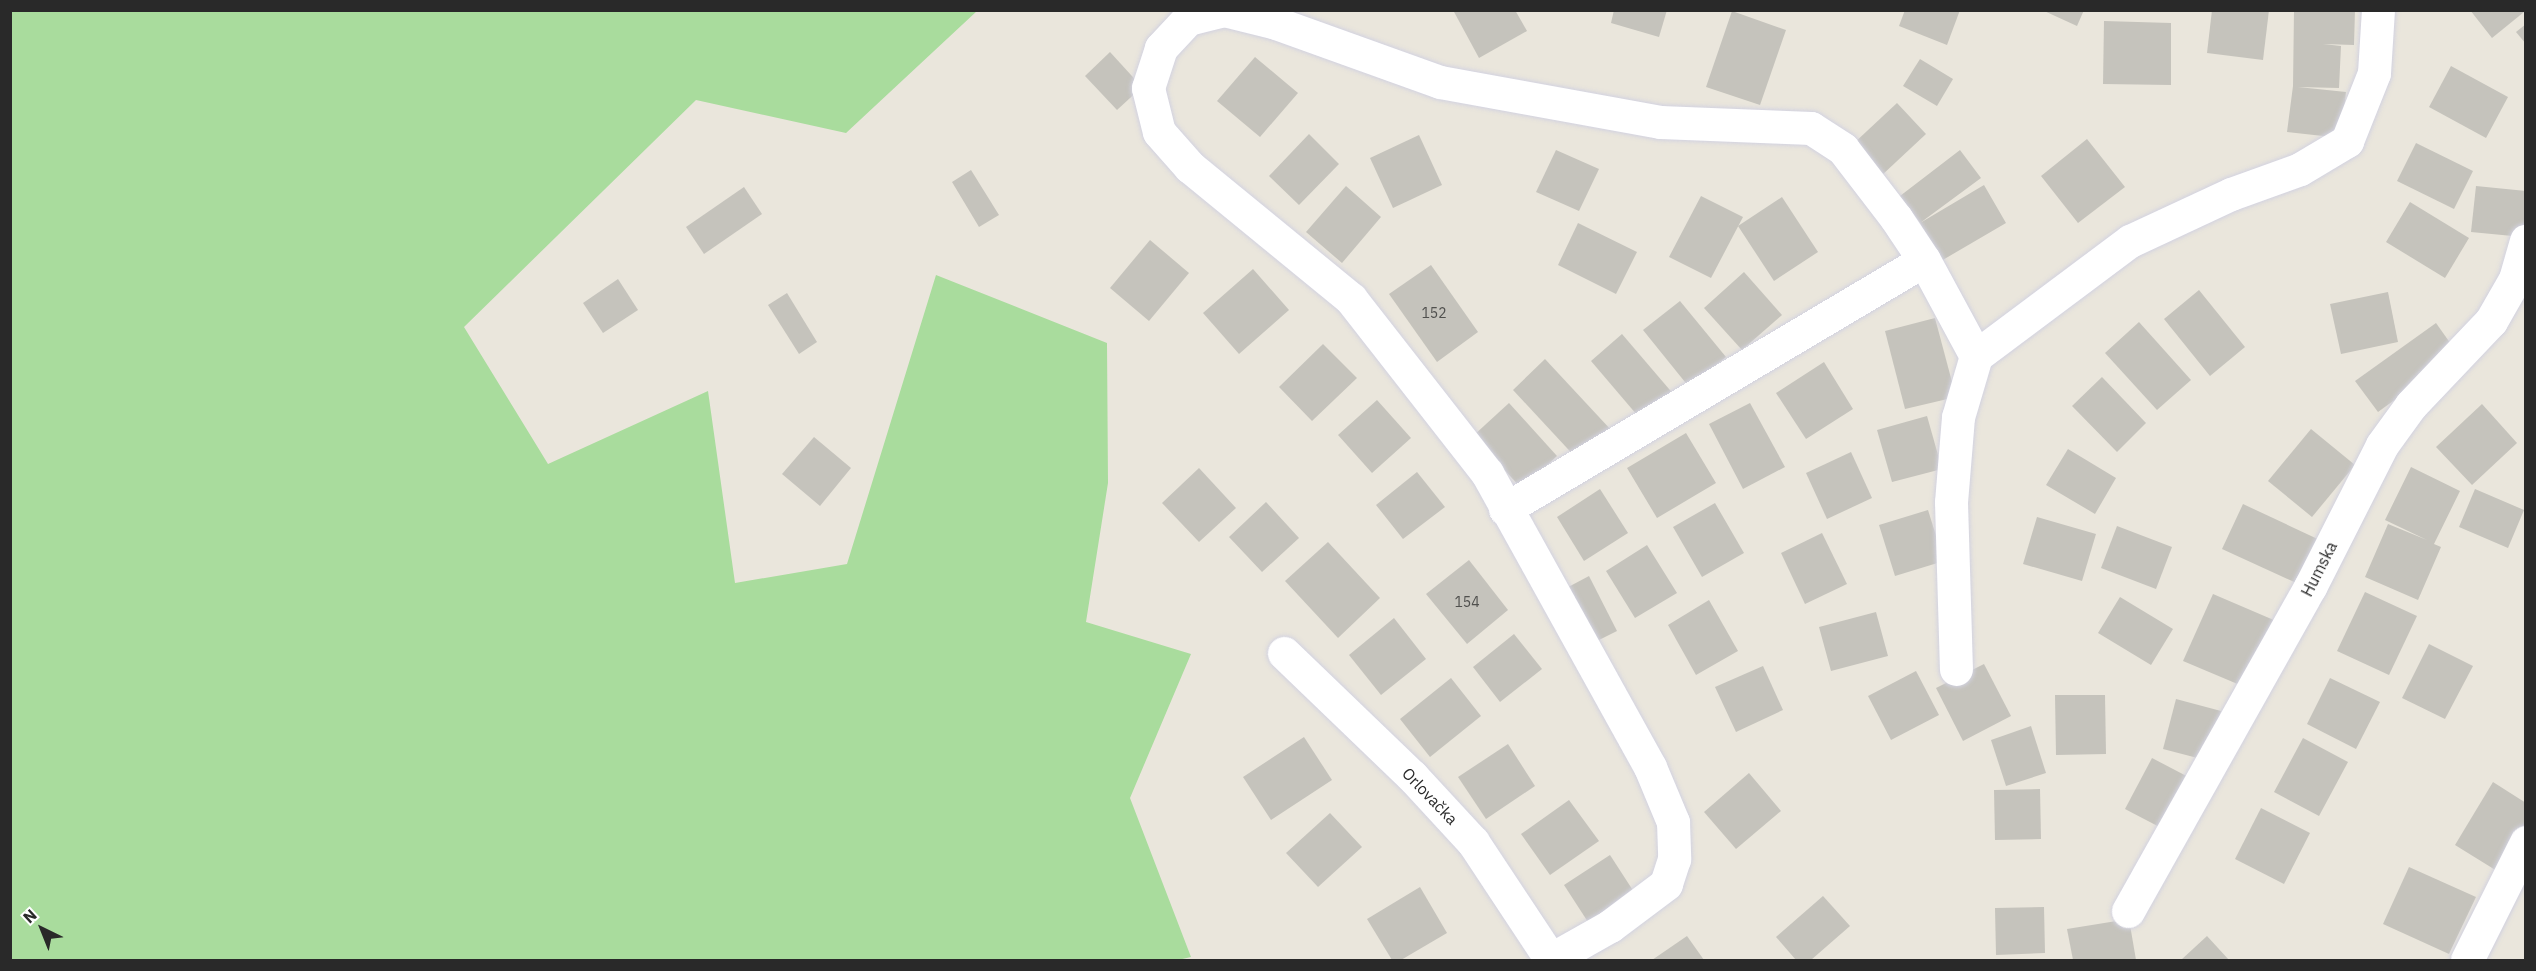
<!DOCTYPE html>
<meta charset="utf-8">
<style>
body{margin:0}
#map{position:relative;width:2536px;height:971px;overflow:hidden;background:#eae6dc;font-family:"IBM Plex Sans",sans-serif}
div>[style]{position:absolute}
[style*='--x']{left:calc(var(--x)*1px);top:calc(var(--y)*1px);width:calc(var(--w)*1px);rotate:calc(var(--a)*1deg)}
.green>*{inset:0;background:#a9dc9d}
.building>*{inset:0;background:#c5c3bc}
.roads{filter:drop-shadow(0 0 2px #d2d2e0) drop-shadow(0 0 2px #d2d2e0)}
.minor>*{height:33px;margin:-16.5px;padding:0 16.5px;transform-origin:16.5px;border-radius:16.5px;background:#fff}
span{translate:-50% -50%;white-space:nowrap;text-align:center;line-height:1.15;-webkit-text-stroke:6px #fff;paint-order:stroke}
.number-label{font-size:14px;color:#50504e}
.number-label span{-webkit-text-stroke-width:0}
.street-label{font-size:16px;color:#292929}
.frame{position:absolute;inset:0;border:12px solid #292929;pointer-events:none}
.north{position:absolute;left:12px;top:899px;width:60px;height:60px;-webkit-text-stroke:4px #fff;paint-order:stroke;rotate:317deg;font-size:16px;font-weight:700;line-height:24px;text-align:center;color:#292929}
.north::after{content:'';display:block;margin:auto;width:21px;height:27px;background:#292929;clip-path:polygon(50% 0,100% 100%,50% 72%,0 100%)}
</style>
<div id="map">
<div class="green">
<i style="clip-path:polygon(10px 11px,977px 11px,846px 133px,696px 100px,464px 327px,548px 464px,708px 391px,735px 583px,847px 564px,936px 275px,1107px 343px,1108px 483px,1086px 622px,1191px 654px,1130px 798px,1191px 957px,1178px 960px,11px 960px)"></i>
</div>
<div class="building">
<i style="clip-path:polygon(1453px 10px,1515px 10px,1527px 31px,1479px 58px)"></i>
<i style="clip-path:polygon(1614px 10px,1667px 10px,1659px 37px,1611px 23px)"></i>
<i style="clip-path:polygon(1905px 10px,1960px 10px,1947px 45px,1899px 26px)"></i>
<i style="clip-path:polygon(2042px 10px,2084px 10px,2077px 26px)"></i>
<i style="clip-path:polygon(2212px 10px,2269px 10px,2263px 60px,2207px 53px)"></i>
<i style="clip-path:polygon(2294px 10px,2355px 10px,2354px 45px,2323px 44px,2341px 46px,2339px 88px,2298px 87px,2346px 92px,2341px 138px,2287px 132px,2293px 86px)"></i>
<i style="clip-path:polygon(2470px 10px,2522px 10px,2524px 12px,2492px 38px)"></i>
<i style="clip-path:polygon(1732px 11px,1786px 30px,1760px 105px,1706px 87px)"></i>
<i style="clip-path:polygon(2104px 21px,2171px 23px,2171px 85px,2103px 84px)"></i>
<i style="clip-path:polygon(2526px 24px,2526px 44px,2516px 32px)"></i>
<i style="clip-path:polygon(1110px 52px,1142px 87px,1117px 110px,1085px 76px)"></i>
<i style="clip-path:polygon(1255px 57px,1298px 93px,1260px 137px,1217px 101px)"></i>
<i style="clip-path:polygon(1920px 59px,1953px 79px,1937px 106px,1903px 86px)"></i>
<i style="clip-path:polygon(2451px 66px,2508px 97px,2486px 138px,2429px 107px)"></i>
<i style="clip-path:polygon(1897px 103px,1926px 134px,1881px 176px,1852px 145px)"></i>
<i style="clip-path:polygon(1309px 134px,1339px 164px,1299px 205px,1269px 176px)"></i>
<i style="clip-path:polygon(1419px 135px,1442px 185px,1393px 208px,1370px 158px)"></i>
<i style="clip-path:polygon(2087px 139px,2125px 187px,2078px 223px,2041px 176px)"></i>
<i style="clip-path:polygon(2416px 143px,2473px 171px,2454px 209px,2397px 181px)"></i>
<i style="clip-path:polygon(1556px 150px,1599px 169px,1579px 211px,1536px 192px)"></i>
<i style="clip-path:polygon(1960px 150px,1981px 178px,1920px 223px,1984px 185px,2006px 223px,1941px 261px,1920px 223px,1900px 196px)"></i>
<i style="clip-path:polygon(971px 170px,999px 215px,979px 227px,952px 182px)"></i>
<i style="clip-path:polygon(1346px 186px,1381px 217px,1342px 263px,1306px 232px)"></i>
<i style="clip-path:polygon(2476px 186px,2526px 191px,2523px 237px,2471px 232px)"></i>
<i style="clip-path:polygon(744px 187px,762px 214px,704px 254px,686px 227px)"></i>
<i style="clip-path:polygon(1701px 196px,1743px 217px,1711px 278px,1669px 257px)"></i>
<i style="clip-path:polygon(1782px 197px,1818px 252px,1774px 281px,1738px 226px)"></i>
<i style="clip-path:polygon(2410px 202px,2469px 238px,2445px 278px,2386px 242px)"></i>
<i style="clip-path:polygon(1578px 223px,1637px 252px,1616px 294px,1558px 265px)"></i>
<i style="clip-path:polygon(1150px 240px,1189px 273px,1149px 321px,1110px 288px)"></i>
<i style="clip-path:polygon(1431px 265px,1478px 332px,1437px 362px,1389px 294px)"></i>
<i style="clip-path:polygon(1253px 269px,1289px 310px,1239px 354px,1203px 313px)"></i>
<i style="clip-path:polygon(1744px 272px,1782px 315px,1742px 350px,1704px 308px)"></i>
<i style="clip-path:polygon(618px 279px,638px 310px,603px 333px,583px 303px)"></i>
<i style="clip-path:polygon(2199px 290px,2245px 347px,2210px 376px,2164px 319px)"></i>
<i style="clip-path:polygon(2388px 292px,2398px 342px,2341px 354px,2330px 304px)"></i>
<i style="clip-path:polygon(787px 293px,817px 342px,799px 354px,768px 305px)"></i>
<i style="clip-path:polygon(1680px 301px,1726px 357px,1689px 387px,1643px 330px)"></i>
<i style="clip-path:polygon(1935px 318px,1956px 397px,1905px 409px,1885px 331px)"></i>
<i style="clip-path:polygon(2139px 322px,2191px 380px,2157px 410px,2105px 353px)"></i>
<i style="clip-path:polygon(2436px 323px,2458px 354px,2378px 412px,2355px 381px)"></i>
<i style="clip-path:polygon(1622px 334px,1675px 396px,1643px 422px,1591px 361px)"></i>
<i style="clip-path:polygon(1323px 344px,1357px 378px,1312px 421px,1279px 387px)"></i>
<i style="clip-path:polygon(1545px 359px,1612px 431px,1579px 461px,1513px 390px)"></i>
<i style="clip-path:polygon(1824px 362px,1853px 409px,1806px 439px,1776px 393px)"></i>
<i style="clip-path:polygon(2102px 377px,2146px 423px,2117px 452px,2072px 406px)"></i>
<i style="clip-path:polygon(1377px 400px,1411px 438px,1372px 473px,1338px 435px)"></i>
<i style="clip-path:polygon(1509px 403px,1557px 456px,1522px 489px,1473px 436px)"></i>
<i style="clip-path:polygon(1750px 403px,1785px 467px,1743px 489px,1709px 424px)"></i>
<i style="clip-path:polygon(2482px 404px,2517px 443px,2472px 485px,2436px 447px)"></i>
<i style="clip-path:polygon(1927px 416px,1942px 469px,1892px 482px,1877px 430px)"></i>
<i style="clip-path:polygon(2311px 429px,2355px 465px,2312px 517px,2268px 481px)"></i>
<i style="clip-path:polygon(1686px 433px,1716px 483px,1657px 518px,1627px 468px)"></i>
<i style="clip-path:polygon(814px 437px,851px 468px,820px 506px,782px 474px)"></i>
<i style="clip-path:polygon(2068px 449px,2116px 478px,2095px 514px,2046px 485px)"></i>
<i style="clip-path:polygon(1851px 452px,1872px 498px,1827px 519px,1806px 473px)"></i>
<i style="clip-path:polygon(2411px 467px,2460px 491px,2434px 544px,2441px 547px,2418px 600px,2365px 577px,2388px 524px,2427px 540px,2385px 520px)"></i>
<i style="clip-path:polygon(1199px 468px,1236px 508px,1199px 542px,1162px 503px)"></i>
<i style="clip-path:polygon(1417px 472px,1445px 507px,1403px 539px,1376px 505px)"></i>
<i style="clip-path:polygon(1600px 489px,1628px 533px,1584px 561px,1557px 517px)"></i>
<i style="clip-path:polygon(2475px 489px,2524px 510px,2508px 548px,2459px 527px)"></i>
<i style="clip-path:polygon(1266px 502px,1299px 538px,1262px 572px,1229px 537px)"></i>
<i style="clip-path:polygon(1715px 503px,1744px 553px,1702px 577px,1673px 527px)"></i>
<i style="clip-path:polygon(2243px 504px,2324px 542px,2303px 586px,2222px 549px)"></i>
<i style="clip-path:polygon(1928px 510px,1944px 561px,1895px 576px,1879px 525px)"></i>
<i style="clip-path:polygon(2037px 517px,2096px 534px,2082px 581px,2023px 564px)"></i>
<i style="clip-path:polygon(2117px 526px,2172px 547px,2156px 589px,2101px 568px)"></i>
<i style="clip-path:polygon(1822px 533px,1847px 584px,1805px 604px,1781px 553px)"></i>
<i style="clip-path:polygon(1328px 542px,1380px 598px,1338px 638px,1285px 581px)"></i>
<i style="clip-path:polygon(1647px 545px,1677px 593px,1635px 618px,1606px 571px)"></i>
<i style="clip-path:polygon(1469px 560px,1508px 610px,1467px 644px,1426px 594px)"></i>
<i style="clip-path:polygon(1589px 576px,1617px 631px,1585px 647px,1557px 593px)"></i>
<i style="clip-path:polygon(2365px 592px,2417px 616px,2389px 675px,2337px 651px)"></i>
<i style="clip-path:polygon(2213px 594px,2276px 621px,2247px 688px,2183px 661px)"></i>
<i style="clip-path:polygon(2120px 597px,2173px 629px,2151px 665px,2098px 633px)"></i>
<i style="clip-path:polygon(1709px 600px,1738px 651px,1696px 675px,1668px 625px)"></i>
<i style="clip-path:polygon(1876px 612px,1888px 656px,1831px 671px,1819px 627px)"></i>
<i style="clip-path:polygon(1394px 618px,1426px 659px,1381px 695px,1349px 655px)"></i>
<i style="clip-path:polygon(1514px 634px,1542px 669px,1500px 702px,1473px 667px)"></i>
<i style="clip-path:polygon(2429px 644px,2473px 666px,2445px 719px,2402px 698px)"></i>
<i style="clip-path:polygon(1984px 664px,2011px 716px,1963px 741px,1936px 688px)"></i>
<i style="clip-path:polygon(1763px 666px,1783px 710px,1736px 732px,1715px 687px)"></i>
<i style="clip-path:polygon(1916px 671px,1939px 715px,1891px 740px,1868px 696px)"></i>
<i style="clip-path:polygon(1451px 678px,1481px 716px,1430px 757px,1400px 719px)"></i>
<i style="clip-path:polygon(2330px 678px,2380px 702px,2356px 749px,2307px 724px)"></i>
<i style="clip-path:polygon(2055px 695px,2105px 695px,2106px 754px,2056px 755px)"></i>
<i style="clip-path:polygon(2176px 699px,2221px 711px,2209px 761px,2163px 749px)"></i>
<i style="clip-path:polygon(2031px 726px,2046px 773px,2006px 786px,1991px 740px)"></i>
<i style="clip-path:polygon(1304px 737px,1332px 780px,1271px 820px,1243px 777px)"></i>
<i style="clip-path:polygon(2303px 738px,2348px 762px,2319px 816px,2274px 792px)"></i>
<i style="clip-path:polygon(1508px 744px,1535px 786px,1486px 819px,1458px 777px)"></i>
<i style="clip-path:polygon(2152px 758px,2196px 781px,2169px 832px,2125px 809px)"></i>
<i style="clip-path:polygon(1749px 773px,1781px 811px,1736px 849px,1704px 812px)"></i>
<i style="clip-path:polygon(2493px 782px,2526px 803px,2526px 824px,2497px 871px,2455px 845px)"></i>
<i style="clip-path:polygon(2040px 789px,2041px 839px,1995px 840px,1994px 790px)"></i>
<i style="clip-path:polygon(1569px 800px,1599px 841px,1550px 875px,1521px 834px)"></i>
<i style="clip-path:polygon(2261px 808px,2310px 833px,2284px 884px,2235px 859px)"></i>
<i style="clip-path:polygon(1330px 813px,1362px 847px,1318px 887px,1286px 853px)"></i>
<i style="clip-path:polygon(1610px 855px,1634px 892px,1588px 922px,1564px 885px)"></i>
<i style="clip-path:polygon(2409px 867px,2476px 897px,2449px 954px,2383px 924px)"></i>
<i style="clip-path:polygon(1420px 887px,1447px 933px,1401px 960px,1392px 960px,1367px 919px)"></i>
<i style="clip-path:polygon(1823px 896px,1850px 926px,1811px 960px,1796px 960px,1776px 937px)"></i>
<i style="clip-path:polygon(2044px 907px,2045px 953px,1996px 955px,1995px 908px)"></i>
<i style="clip-path:polygon(2129px 919px,2136px 960px,2073px 960px,2067px 929px)"></i>
<i style="clip-path:polygon(1687px 936px,1704px 960px,1652px 960px)"></i>
<i style="clip-path:polygon(2207px 936px,2229px 960px,2181px 960px)"></i>
</div>
<div class="roads">
<div class="minor">
<i style="--x:1224;--y:10;--w:37;--a:166"></i>
<i style="--x:1188;--y:19;--w:40;--a:133"></i>
<i style="--x:1161;--y:48;--w:42;--a:108"></i>
<i style="--x:1148;--y:88;--w:45;--a:76"></i>
<i style="--x:1159;--y:132;--w:47;--a:48.5"></i>
<i style="--x:1190;--y:167;--w:208;--a:39.3"></i>
<i style="--x:1351;--y:299;--w:221;--a:52"></i>
<i style="--x:1487;--y:473;--w:336;--a:61"></i>
<i style="--x:1650;--y:767;--w:60;--a:67.3"></i>
<i style="--x:1673;--y:822;--w:37;--a:88"></i>
<i style="--x:1674;--y:859;--w:26;--a:108"></i>
<i style="--x:1666;--y:884;--w:70;--a:143.1"></i>
<i style="--x:1610;--y:926;--w:69;--a:150.5"></i>
<i style="--x:1224;--y:10;--w:54;--a:14"></i>
<i style="--x:1276;--y:23;--w:174;--a:19.8"></i>
<i style="--x:1440;--y:82;--w:224;--a:10.3"></i>
<i style="--x:1660;--y:122;--w:151;--a:2.3"></i>
<i style="--x:1811;--y:128;--w:38;--a:33"></i>
<i style="--x:1843;--y:149;--w:87;--a:52.5"></i>
<i style="--x:1896;--y:218;--w:50;--a:56.3"></i>
<i style="--x:1924;--y:260;--w:109;--a:61.6"></i>
<i style="--x:1976;--y:356;--w:64;--a:106.4"></i>
<i style="--x:1958;--y:417;--w:85;--a:94.7"></i>
<i style="--x:1951;--y:502;--w:167;--a:88.3"></i>
<i style="--x:1976;--y:356;--w:192;--a:-36.8"></i>
<i style="--x:2130;--y:241;--w:111;--a:-25"></i>
<i style="--x:2231;--y:194;--w:73;--a:-19.9"></i>
<i style="--x:2300;--y:169;--w:55;--a:-30.8"></i>
<i style="--x:2347;--y:141;--w:73;--a:-68.3"></i>
<i style="--x:2374;--y:73;--w:63;--a:-86.4"></i>
<i style="--x:1505;--y:509;--w:487;--a:-30.7"></i>
<i style="--x:1284;--y:653;--w:178;--a:43.9"></i>
<i style="--x:1412;--y:776;--w:90;--a:47.3"></i>
<i style="--x:1473;--y:842;--w:141;--a:56.5"></i>
<i style="--x:2128;--y:911;--w:372;--a:-60.7"></i>
<i style="--x:2310;--y:587;--w:159;--a:-63.1"></i>
<i style="--x:2382;--y:445;--w:49;--a:-54.1"></i>
<i style="--x:2411;--y:405;--w:116;--a:-46.4"></i>
<i style="--x:2491;--y:321;--w:48;--a:-60.3"></i>
<i style="--x:2515;--y:279;--w:40;--a:-74"></i>
<i style="--x:2467;--y:960;--w:132;--a:-63.4"></i>
</div>
</div>
<div class="number-label">
<span style="left:1434px;top:313px">152</span>
<span style="left:1467px;top:602px">154</span>
</div>
<div class="street-label">
<span style="left:2319px;top:569px;rotate:-63deg">Humska</span>
<span style="left:1430px;top:796px;rotate:46deg">Orlovačka</span>
</div>
<div class="frame"></div>
<div class="north">N</div>
</div>
